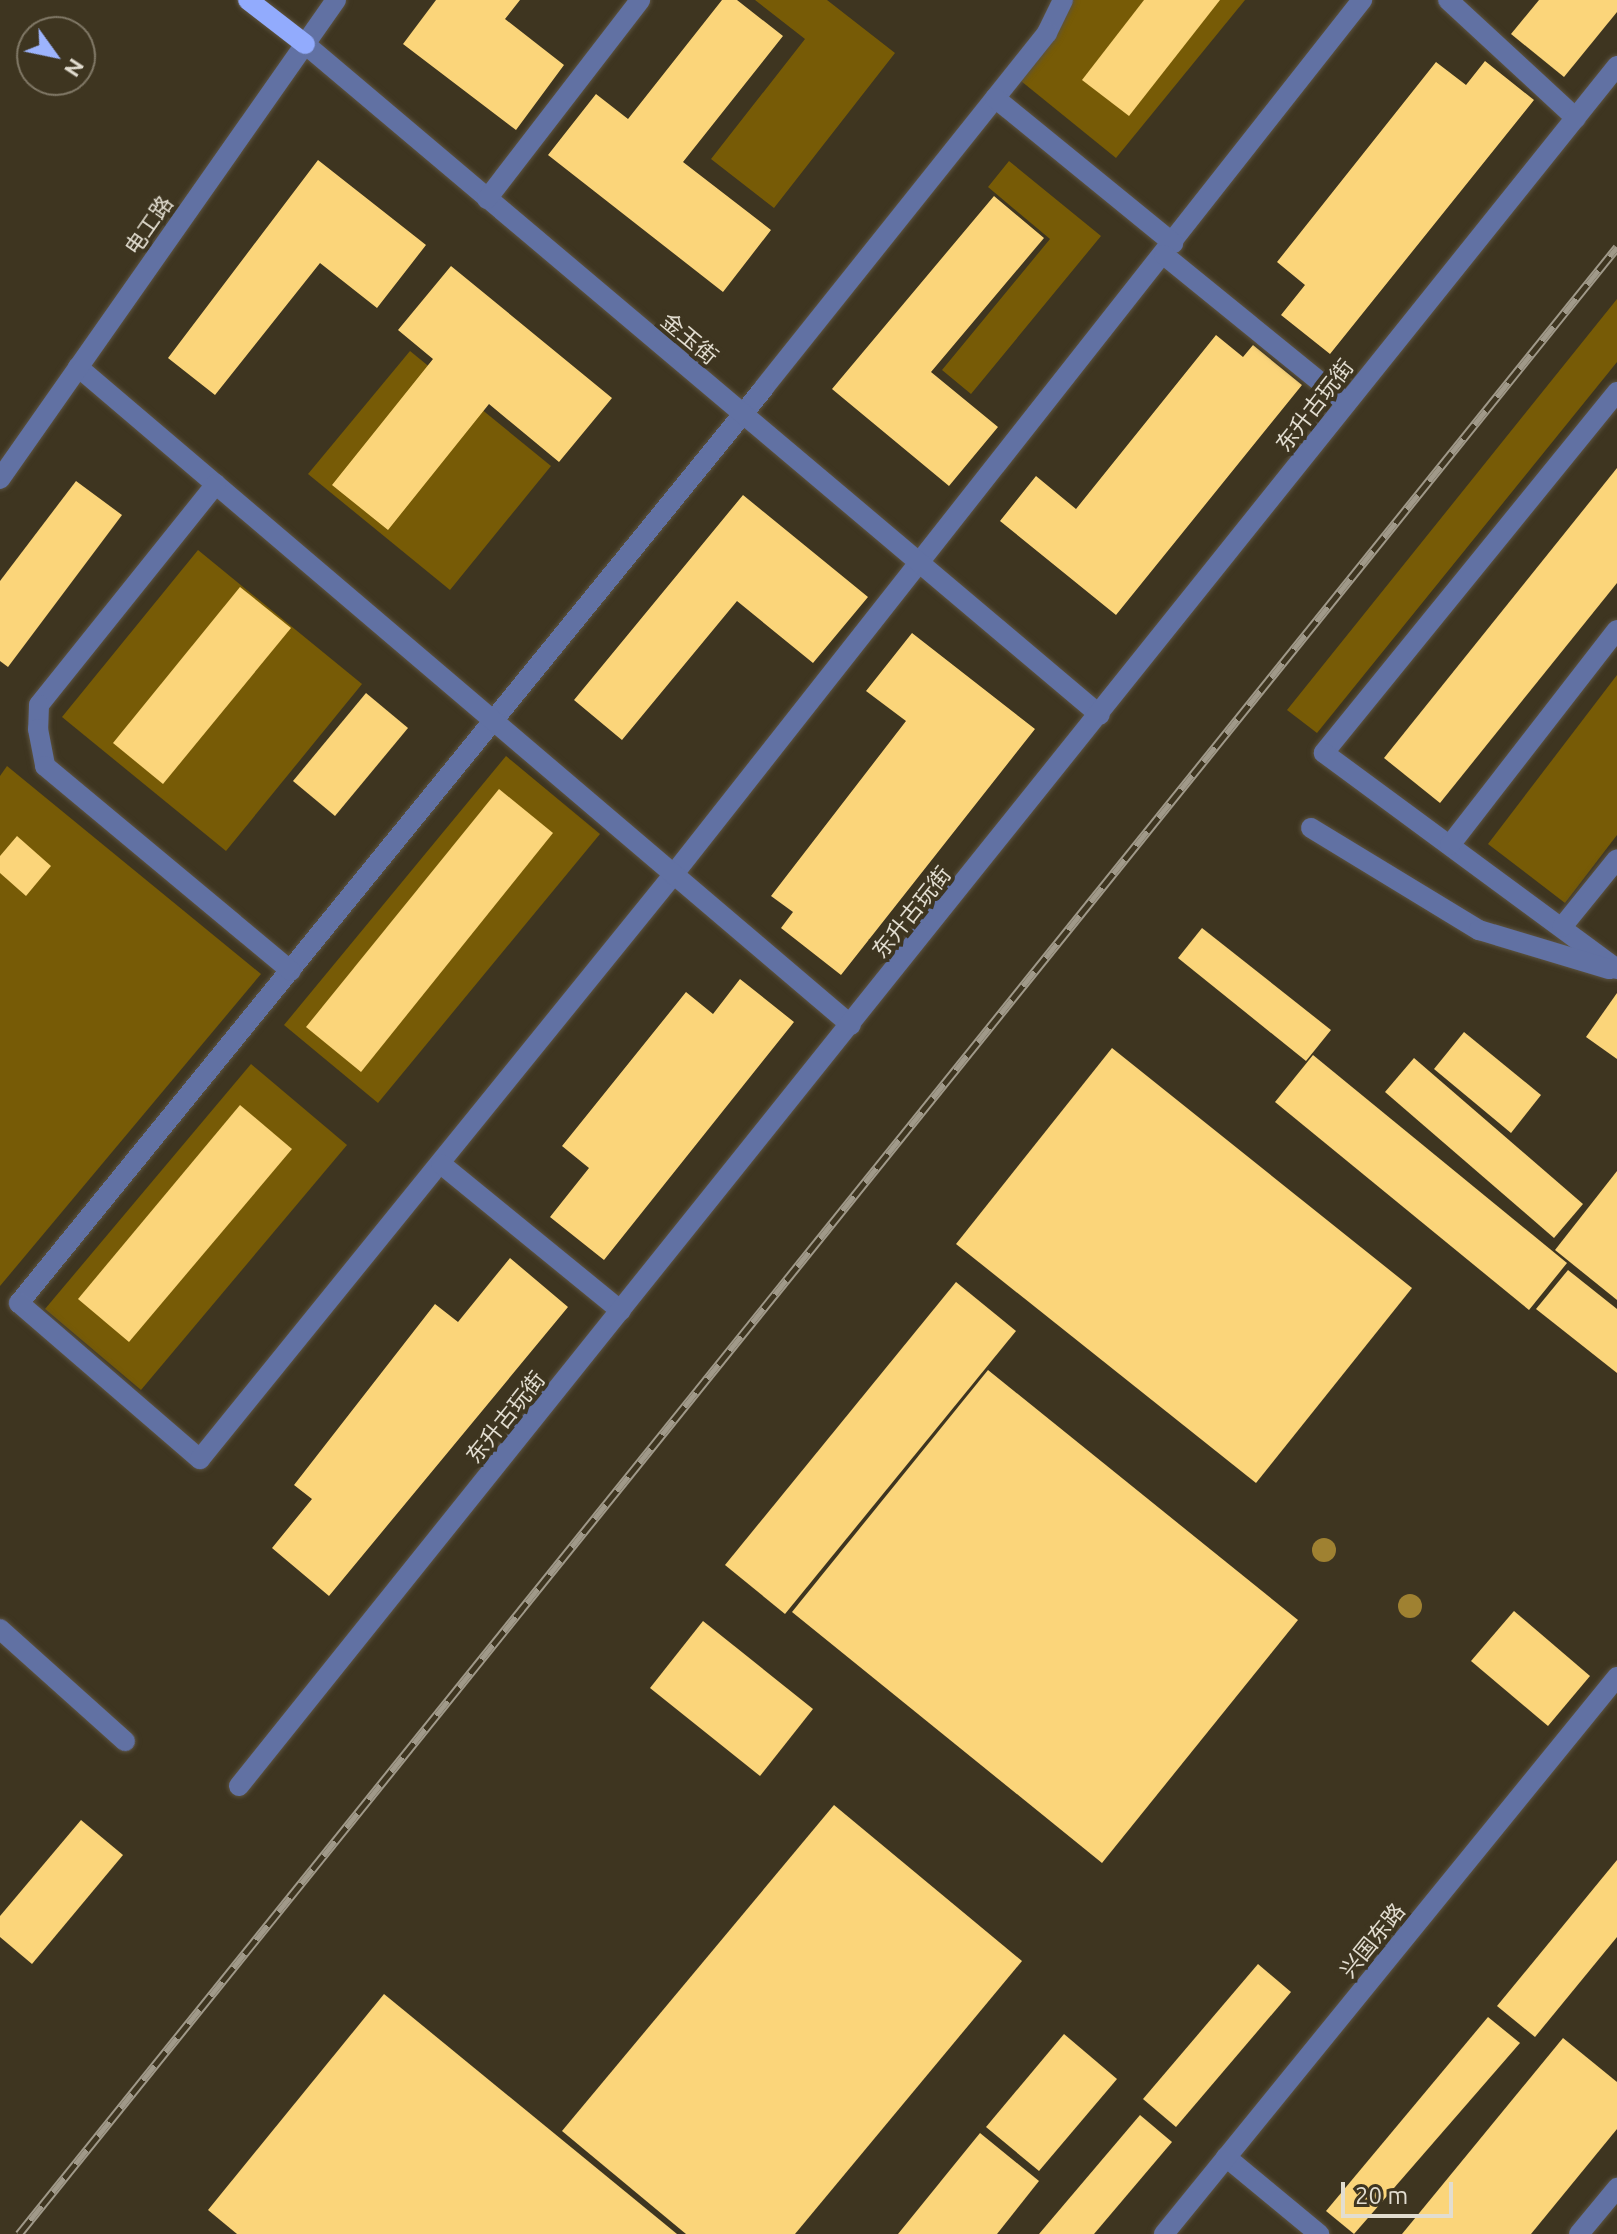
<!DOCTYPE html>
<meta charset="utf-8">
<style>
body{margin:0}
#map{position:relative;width:1617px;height:2234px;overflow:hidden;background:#3e3520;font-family:Ubuntu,"Noto Sans SC",sans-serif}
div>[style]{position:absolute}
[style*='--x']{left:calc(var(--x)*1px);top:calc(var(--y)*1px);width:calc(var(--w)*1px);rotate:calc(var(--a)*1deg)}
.green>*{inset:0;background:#775b06}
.building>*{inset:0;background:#fbd57a}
.roads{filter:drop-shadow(0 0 2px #5c5340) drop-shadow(0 0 2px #5c5340)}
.minor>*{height:20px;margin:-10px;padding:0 10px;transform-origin:10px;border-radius:10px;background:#6171a3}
.major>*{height:20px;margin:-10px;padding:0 10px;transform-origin:10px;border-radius:10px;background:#92abfd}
.rail>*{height:9px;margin-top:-4.5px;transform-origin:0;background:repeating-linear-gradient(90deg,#3e3520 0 18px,#a09989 0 36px);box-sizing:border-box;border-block:2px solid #a09989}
.trees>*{width:24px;height:24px;margin:-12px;border-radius:50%;background:#9f8131}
span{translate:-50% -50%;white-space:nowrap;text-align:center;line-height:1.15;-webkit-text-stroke:8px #3e3520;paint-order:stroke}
.street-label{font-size:22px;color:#e2ddd0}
.north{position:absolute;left:16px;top:16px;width:80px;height:80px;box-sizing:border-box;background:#3e3520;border:2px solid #807866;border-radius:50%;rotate:123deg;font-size:22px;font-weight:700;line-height:32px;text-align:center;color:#e2ddd0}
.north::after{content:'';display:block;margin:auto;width:28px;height:36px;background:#9db4fd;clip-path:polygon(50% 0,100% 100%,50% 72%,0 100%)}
.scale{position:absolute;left:1341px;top:2182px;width:112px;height:36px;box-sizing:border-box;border:4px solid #e2ddd0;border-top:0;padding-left:10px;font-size:24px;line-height:28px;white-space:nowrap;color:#e2ddd0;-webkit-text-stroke:6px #3e3520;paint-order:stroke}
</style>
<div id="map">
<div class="green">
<i style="clip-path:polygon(755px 0,827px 0,895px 53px,774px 208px,711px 159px,805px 39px)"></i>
<i style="clip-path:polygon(1073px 0,1245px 0,1116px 158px,1021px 81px)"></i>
<i style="clip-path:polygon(1009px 161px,1101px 236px,971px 394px,942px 370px,1050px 239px,988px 187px)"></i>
<i style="clip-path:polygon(1617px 299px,1617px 362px,1317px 733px,1287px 710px)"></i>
<i style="clip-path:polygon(410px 351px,551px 466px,450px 590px,308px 474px)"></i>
<i style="clip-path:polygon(198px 550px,362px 684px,226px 851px,62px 717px)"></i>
<i style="clip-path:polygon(1617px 675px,1617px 835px,1565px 903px,1488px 844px)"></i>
<i style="clip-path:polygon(506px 756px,600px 834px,378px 1103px,284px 1025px)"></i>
<i style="clip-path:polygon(7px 766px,261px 974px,0 1286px,0 776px)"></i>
<i style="clip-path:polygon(251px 1064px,347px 1145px,141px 1390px,45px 1309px)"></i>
</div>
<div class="building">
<i style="clip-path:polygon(436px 0,520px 0,505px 19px,564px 65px,516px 130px,403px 44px)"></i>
<i style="clip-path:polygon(722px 0,737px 0,783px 36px,683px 162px,771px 230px,723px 292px,548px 155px,596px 94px,628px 119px)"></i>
<i style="clip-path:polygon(1144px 0,1220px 0,1129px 116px,1082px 80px)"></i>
<i style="clip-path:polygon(1539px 0,1617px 0,1617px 12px,1564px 77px,1511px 34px)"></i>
<i style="clip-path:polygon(1485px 61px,1534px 100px,1330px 354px,1281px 315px,1305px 285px,1277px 262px,1436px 62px,1466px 85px)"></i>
<i style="clip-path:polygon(318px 160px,426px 245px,377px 308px,320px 263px,215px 395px,168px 358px)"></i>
<i style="clip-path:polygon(994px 196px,1044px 238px,931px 372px,998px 427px,949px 486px,832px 389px)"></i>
<i style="clip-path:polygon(451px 266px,612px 398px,559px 462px,489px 404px,388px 530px,332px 485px,433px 359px,398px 330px)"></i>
<i style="clip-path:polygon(1216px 335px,1243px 357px,1253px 345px,1302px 385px,1116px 615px,1000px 521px,1036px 476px,1076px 509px)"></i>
<i style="clip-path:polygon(1617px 468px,1617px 583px,1440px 803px,1384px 758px)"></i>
<i style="clip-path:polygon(76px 481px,122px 515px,8px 667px,0 661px,0 581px)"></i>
<i style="clip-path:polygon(743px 495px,868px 597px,813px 663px,737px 601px,622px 740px,574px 700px)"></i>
<i style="clip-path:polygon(240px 587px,291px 628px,163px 784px,113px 743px)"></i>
<i style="clip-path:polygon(912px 633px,1035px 729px,841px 975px,781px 928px,793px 912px,771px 896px,906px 721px,866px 691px)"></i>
<i style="clip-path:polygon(366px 693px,408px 728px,335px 816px,293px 781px)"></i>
<i style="clip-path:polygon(499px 789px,553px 833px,361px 1072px,306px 1027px)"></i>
<i style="clip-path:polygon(17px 836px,51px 866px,26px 896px,0 873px,0 856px)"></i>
<i style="clip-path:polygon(1202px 928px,1331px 1030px,1306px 1061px,1178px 958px)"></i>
<i style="clip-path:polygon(740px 979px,794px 1022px,604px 1260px,550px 1217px,589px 1168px,562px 1146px,686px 992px,713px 1014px)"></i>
<i style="clip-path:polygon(1617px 993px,1617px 1059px,1586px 1037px)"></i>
<i style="clip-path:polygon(1464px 1032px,1541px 1095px,1511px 1133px,1434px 1069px)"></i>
<i style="clip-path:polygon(1112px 1048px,1412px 1288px,1256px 1483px,956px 1244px)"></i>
<i style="clip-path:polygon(1313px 1055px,1567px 1263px,1529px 1310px,1275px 1102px)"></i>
<i style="clip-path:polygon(1414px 1058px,1583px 1204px,1554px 1238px,1385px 1092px)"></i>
<i style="clip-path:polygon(240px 1105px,292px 1149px,129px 1342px,78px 1299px)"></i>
<i style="clip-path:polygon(1617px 1171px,1617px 1300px,1555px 1250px)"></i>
<i style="clip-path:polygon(510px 1258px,568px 1307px,329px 1596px,272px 1548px,312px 1499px,294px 1485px,435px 1304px,458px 1322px)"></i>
<i style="clip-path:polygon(1568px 1270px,1617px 1309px,1617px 1373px,1536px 1309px)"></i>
<i style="clip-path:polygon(956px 1282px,1016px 1331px,785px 1614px,725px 1565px)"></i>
<i style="clip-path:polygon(988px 1370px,1298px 1620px,1102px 1863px,792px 1612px)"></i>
<i style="clip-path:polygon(1514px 1611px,1590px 1676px,1548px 1726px,1471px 1661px)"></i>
<i style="clip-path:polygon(703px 1621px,813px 1709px,760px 1776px,650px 1688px)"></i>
<i style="clip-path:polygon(834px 1805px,1022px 1961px,795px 2234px,686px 2234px,562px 2131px)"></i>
<i style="clip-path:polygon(81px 1820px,123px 1855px,32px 1964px,0 1937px,0 1916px)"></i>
<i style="clip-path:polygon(1617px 1860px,1617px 1937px,1535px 2037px,1497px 2006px)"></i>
<i style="clip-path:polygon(1258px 1964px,1291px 1992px,1176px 2127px,1143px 2099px)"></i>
<i style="clip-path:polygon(384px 1994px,677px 2234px,237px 2234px,208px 2210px)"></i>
<i style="clip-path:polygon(1488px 2017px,1520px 2043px,1354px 2234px,1326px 2211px)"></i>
<i style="clip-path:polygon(1064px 2034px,1117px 2079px,1039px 2171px,986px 2127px)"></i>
<i style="clip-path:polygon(1563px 2038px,1617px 2082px,1617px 2129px,1531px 2234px,1402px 2234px)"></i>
<i style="clip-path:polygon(1140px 2115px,1172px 2142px,1094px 2234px,1039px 2234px)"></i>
<i style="clip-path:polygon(980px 2133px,1039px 2181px,997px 2234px,898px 2234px)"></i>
</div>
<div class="roads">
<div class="minor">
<i style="--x:1063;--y:0;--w:37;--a:116"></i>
<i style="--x:1047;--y:33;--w:454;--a:128.6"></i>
<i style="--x:764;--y:388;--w:1180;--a:129.15"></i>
<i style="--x:19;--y:1303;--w:239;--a:40.8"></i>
<i style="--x:200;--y:1459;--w:752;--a:-50.99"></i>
<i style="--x:673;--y:875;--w:1114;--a:-51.78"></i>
<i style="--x:1448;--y:0;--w:174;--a:42.7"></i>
<i style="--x:305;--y:44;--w:1040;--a:40.17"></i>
<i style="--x:995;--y:98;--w:230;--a:39.2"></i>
<i style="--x:487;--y:199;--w:251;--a:-52.4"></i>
<i style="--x:1164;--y:255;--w:235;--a:39.1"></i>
<i style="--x:78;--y:367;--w:1015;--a:40.41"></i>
<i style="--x:1617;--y:392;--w:465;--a:129.1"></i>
<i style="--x:1324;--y:753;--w:364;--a:36.4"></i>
<i style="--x:0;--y:479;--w:585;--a:-54.95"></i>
<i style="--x:216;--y:484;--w:283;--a:128.7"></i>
<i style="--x:39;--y:705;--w:24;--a:92"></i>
<i style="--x:38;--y:729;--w:38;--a:79"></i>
<i style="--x:45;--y:766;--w:320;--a:39.8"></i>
<i style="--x:1311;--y:828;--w:197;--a:31.3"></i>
<i style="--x:1479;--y:930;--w:136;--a:16.7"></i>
<i style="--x:1450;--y:845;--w:272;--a:-52.2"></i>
<i style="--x:1562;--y:927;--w:87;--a:-51"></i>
<i style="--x:441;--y:1164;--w:232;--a:39.2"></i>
<i style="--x:0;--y:1629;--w:168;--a:41.9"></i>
<i style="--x:239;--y:1786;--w:2204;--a:-51.3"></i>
<i style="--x:1226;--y:2157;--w:121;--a:39.6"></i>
<i style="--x:1164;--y:2234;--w:718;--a:-50.88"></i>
<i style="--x:1579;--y:2234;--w:60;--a:-50.4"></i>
</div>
<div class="major">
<i style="--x:248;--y:0;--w:72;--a:37.7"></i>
</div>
</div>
<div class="rail">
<i style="--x:19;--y:2234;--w:2550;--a:-51.19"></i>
</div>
<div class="trees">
<i style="left:1324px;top:1550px"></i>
<i style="left:1410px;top:1606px"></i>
</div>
<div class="street-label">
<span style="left:148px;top:225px;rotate:-55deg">电工路</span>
<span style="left:690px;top:338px;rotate:40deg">金玉街</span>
<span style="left:1314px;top:405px;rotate:-52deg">东升古玩街</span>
<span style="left:911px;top:912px;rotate:-51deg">东升古玩街</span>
<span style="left:505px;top:1417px;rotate:-51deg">东升古玩街</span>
<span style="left:1372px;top:1940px;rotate:-51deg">兴国东路</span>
</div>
<div class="north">N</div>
<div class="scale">20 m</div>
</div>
